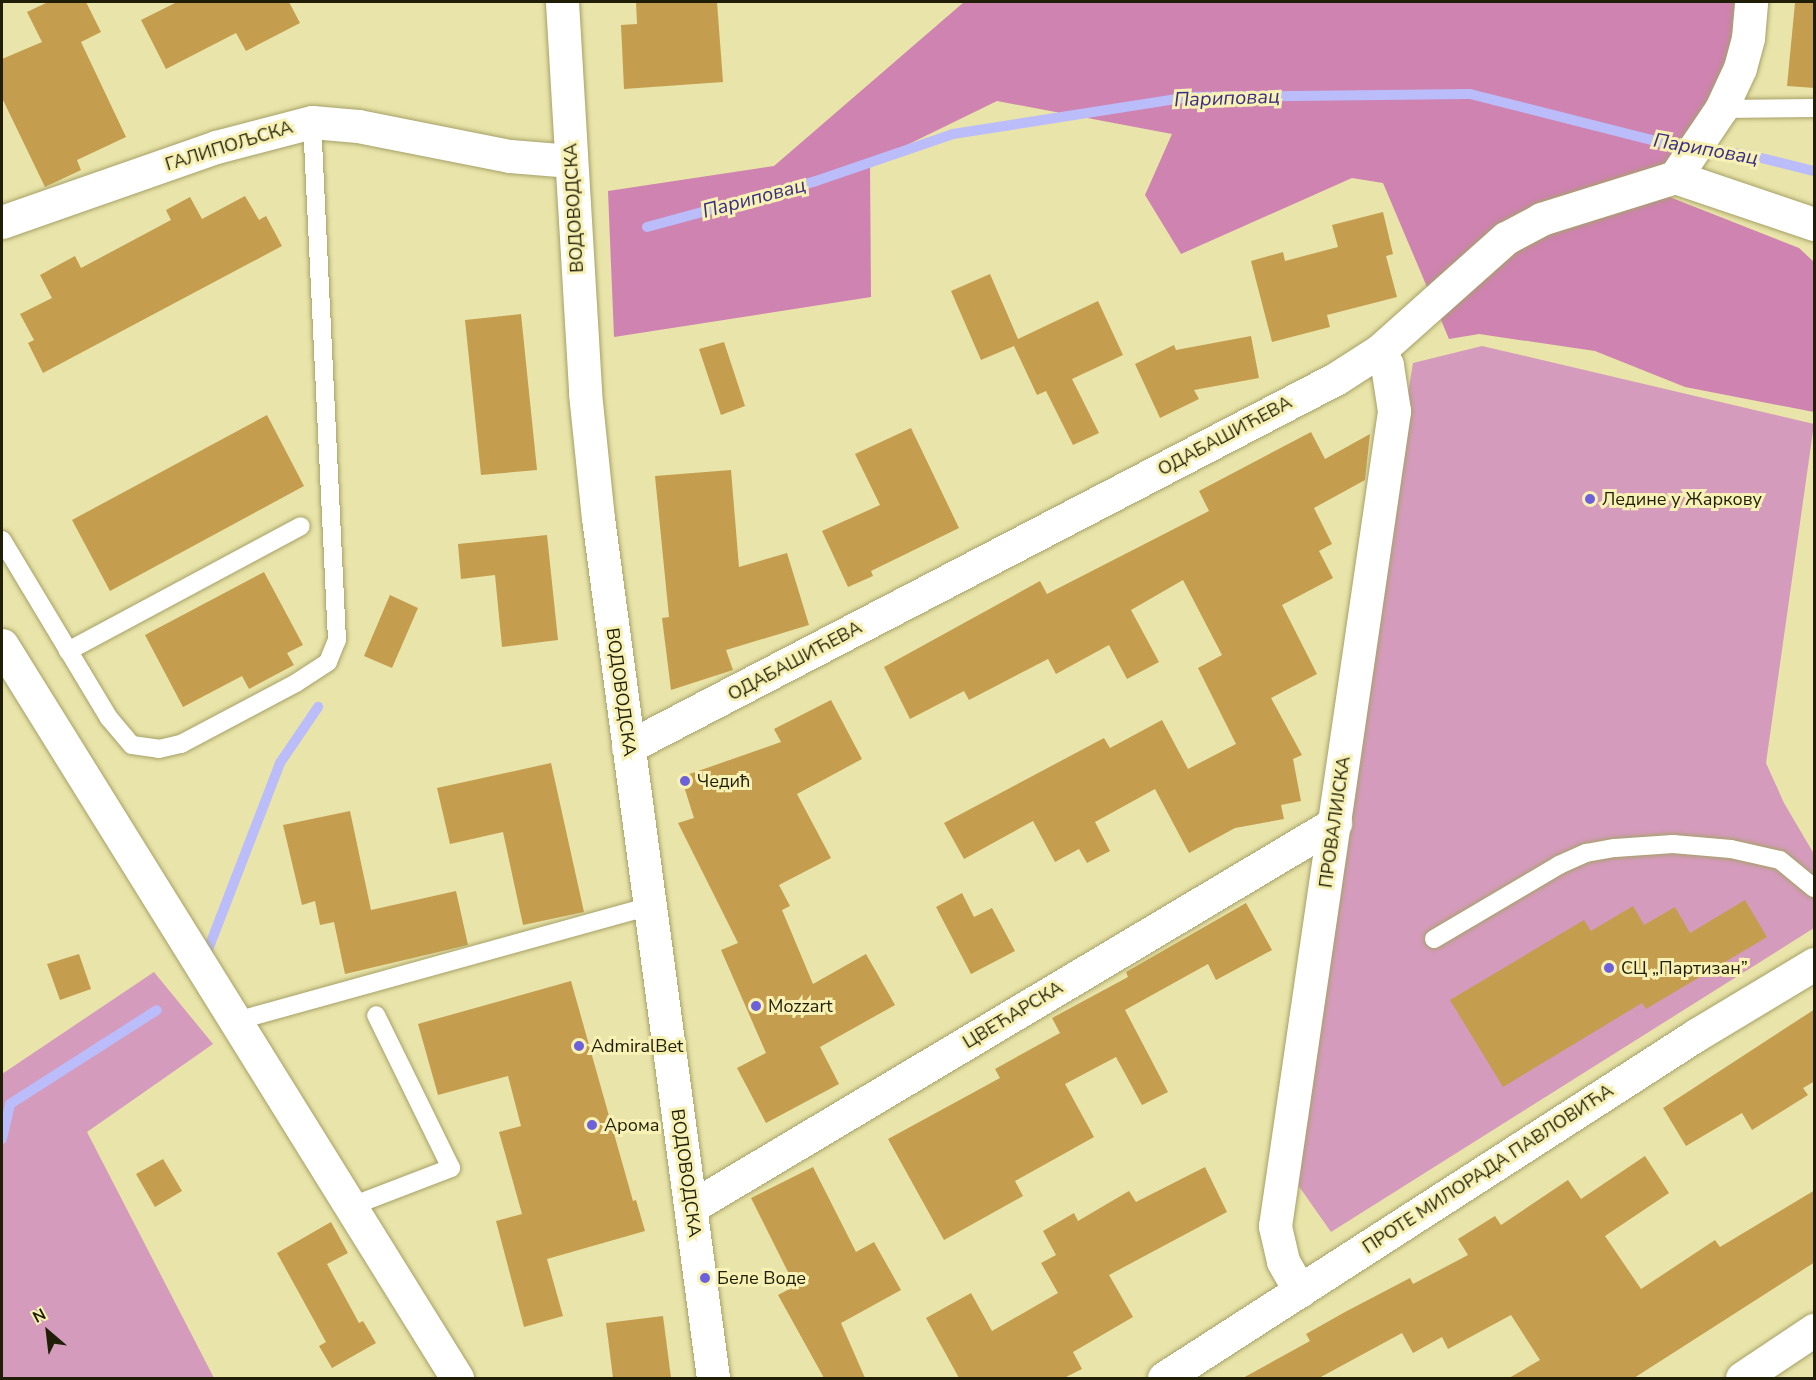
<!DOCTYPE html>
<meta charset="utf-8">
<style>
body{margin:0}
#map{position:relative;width:1816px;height:1380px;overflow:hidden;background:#e9e4a9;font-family:"Nunito Sans",sans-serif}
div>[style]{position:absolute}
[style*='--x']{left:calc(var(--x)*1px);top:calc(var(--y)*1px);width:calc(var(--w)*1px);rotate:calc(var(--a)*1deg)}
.green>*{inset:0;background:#d59bbc}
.forest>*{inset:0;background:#ce83b0}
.stream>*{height:10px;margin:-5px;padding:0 5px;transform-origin:5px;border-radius:5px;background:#bbbcfa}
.building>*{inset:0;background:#c49e4e}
.roads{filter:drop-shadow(0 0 2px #a6a168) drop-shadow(0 0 2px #a6a168)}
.service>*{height:18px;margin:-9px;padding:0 9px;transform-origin:9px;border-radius:9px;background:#fff}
.minor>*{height:33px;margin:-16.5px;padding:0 16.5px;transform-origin:16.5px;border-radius:16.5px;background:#fff}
.tertiary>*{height:33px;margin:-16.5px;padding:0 16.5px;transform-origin:16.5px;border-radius:16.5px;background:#fff}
.secondary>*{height:33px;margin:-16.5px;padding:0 16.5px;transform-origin:16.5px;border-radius:16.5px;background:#fff}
.dots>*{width:16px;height:16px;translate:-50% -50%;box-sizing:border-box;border:3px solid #f7f1b5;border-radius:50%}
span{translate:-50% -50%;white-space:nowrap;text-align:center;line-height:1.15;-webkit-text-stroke:6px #f7f1b5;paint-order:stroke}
.street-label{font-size:18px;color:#201e06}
.poi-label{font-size:18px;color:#201e06}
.left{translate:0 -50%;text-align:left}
.water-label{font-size:20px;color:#3a2e85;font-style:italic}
.frame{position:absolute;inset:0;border:3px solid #201e06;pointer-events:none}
.north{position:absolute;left:18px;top:1302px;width:60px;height:60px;-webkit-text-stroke:4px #f7f1b5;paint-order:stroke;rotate:332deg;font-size:16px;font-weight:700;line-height:24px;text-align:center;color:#201e06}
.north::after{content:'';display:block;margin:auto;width:21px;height:27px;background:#201e06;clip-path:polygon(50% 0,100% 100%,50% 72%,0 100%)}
</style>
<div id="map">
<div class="green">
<i style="clip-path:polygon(1482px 346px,1814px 424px,1766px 763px,1784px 803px,1814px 854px,1814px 928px,1331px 1232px,1298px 1185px,1369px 630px,1413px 363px)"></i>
<i style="clip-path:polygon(154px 972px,213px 1044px,87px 1132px,214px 1378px,2px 1378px,2px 1074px)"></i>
</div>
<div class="forest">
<i style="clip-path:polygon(964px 2px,1737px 2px,1751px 13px,1662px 194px,1799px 248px,1814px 262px,1814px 412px,1685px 387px,1595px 351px,1479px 334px,1449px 339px,1383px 183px,1352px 178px,1181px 254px,1145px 195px,1172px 134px,997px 101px,870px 163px,871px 297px,614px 337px,608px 191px,774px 166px)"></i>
</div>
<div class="stream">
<i style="--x:647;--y:227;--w:175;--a:-15.2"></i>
<i style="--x:816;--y:181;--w:145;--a:-18.9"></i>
<i style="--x:953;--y:134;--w:238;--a:-8.9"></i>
<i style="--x:1188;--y:97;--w:282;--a:-0.6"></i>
<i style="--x:1470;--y:94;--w:196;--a:14.2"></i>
<i style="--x:1660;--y:142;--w:94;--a:8.6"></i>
<i style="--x:1753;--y:156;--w:63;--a:13.8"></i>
<i style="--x:206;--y:955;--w:206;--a:-68.9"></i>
<i style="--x:280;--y:763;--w:68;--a:-55.8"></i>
<i style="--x:2;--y:1139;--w:36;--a:-77"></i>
<i style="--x:10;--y:1104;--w:174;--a:-32.6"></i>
</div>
<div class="building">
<i style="clip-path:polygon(48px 2px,86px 2px,101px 32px,81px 42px,126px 137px,77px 160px,81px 170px,45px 187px,2px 98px,2px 59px,42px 42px,27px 12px)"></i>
<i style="clip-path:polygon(177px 2px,289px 2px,300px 23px,246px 51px,236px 33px,166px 69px,141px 20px)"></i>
<i style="clip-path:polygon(636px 2px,717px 2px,723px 82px,624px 89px,621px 25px,637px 24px)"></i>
<i style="clip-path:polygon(1795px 3px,1815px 3px,1815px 88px,1787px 86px)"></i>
<i style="clip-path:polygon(245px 196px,259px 220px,266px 216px,282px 246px,43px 373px,28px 343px,34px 340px,20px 314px,52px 298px,40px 275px,75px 256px,81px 268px,171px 220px,166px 210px,190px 197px,202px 219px)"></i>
<i style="clip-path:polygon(1383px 212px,1393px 254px,1386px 256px,1397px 297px,1327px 315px,1330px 327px,1272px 342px,1251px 261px,1283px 252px,1285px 261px,1338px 247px,1332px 225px)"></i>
<i style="clip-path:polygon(990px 274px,1018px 339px,1098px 301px,1123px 355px,1072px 379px,1099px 433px,1073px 445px,1046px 391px,1037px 395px,1014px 346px,981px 360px,951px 291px)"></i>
<i style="clip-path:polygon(521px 314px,537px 470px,481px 475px,465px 320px)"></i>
<i style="clip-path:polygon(1251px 336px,1259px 378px,1194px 390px,1199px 399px,1160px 418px,1135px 364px,1174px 345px,1176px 350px)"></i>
<i style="clip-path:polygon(724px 342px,745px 406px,721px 415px,699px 349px)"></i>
<i style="clip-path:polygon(267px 415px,304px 486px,110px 591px,72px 520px)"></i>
<i style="clip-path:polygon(911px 428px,959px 528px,871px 571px,873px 576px,848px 587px,822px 531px,880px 505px,855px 454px)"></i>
<i style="clip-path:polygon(1311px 432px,1325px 459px,1370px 434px,1365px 480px,1314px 508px,1332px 544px,1319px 551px,1333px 578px,1282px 605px,1317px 674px,1271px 698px,1302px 755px,1293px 759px,1301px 801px,1281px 805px,1284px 819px,1235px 828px,1189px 853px,1155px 789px,1095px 822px,1110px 851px,1087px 863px,1079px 849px,1055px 862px,1033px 821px,964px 859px,944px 823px,1104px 738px,1110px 748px,1162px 720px,1188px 769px,1236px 744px,1198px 668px,1222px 655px,1183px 580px,1131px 610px,1159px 662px,1127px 679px,1109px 645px,1056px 674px,1048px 659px,969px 700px,964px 691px,910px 719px,884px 667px,1040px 581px,1047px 594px,1209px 511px,1199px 491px)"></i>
<i style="clip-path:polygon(731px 470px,739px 567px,787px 553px,809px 625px,726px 650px,733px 670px,671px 690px,662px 618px,669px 617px,655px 476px)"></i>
<i style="clip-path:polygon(547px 535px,558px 640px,502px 647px,495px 575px,461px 579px,458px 544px)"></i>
<i style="clip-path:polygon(264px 572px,303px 645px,287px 653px,294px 665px,249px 689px,242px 676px,183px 707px,145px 635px)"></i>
<i style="clip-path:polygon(390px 595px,418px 608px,392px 668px,364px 656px)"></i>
<i style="clip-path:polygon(831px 700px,862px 759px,797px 794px,831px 858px,779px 885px,790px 906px,782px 910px,813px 984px,866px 954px,895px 1005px,820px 1047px,839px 1084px,766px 1123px,737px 1068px,766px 1053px,721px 950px,738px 943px,678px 823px,694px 818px,681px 777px,781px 742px,774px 729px)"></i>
<i style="clip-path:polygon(551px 763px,584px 912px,523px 925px,503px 832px,450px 844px,437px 788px)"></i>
<i style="clip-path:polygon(350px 811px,371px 910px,456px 891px,468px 945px,345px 974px,334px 922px,320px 925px,315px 901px,302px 905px,283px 825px)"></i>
<i style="clip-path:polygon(962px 893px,974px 917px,992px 908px,1015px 951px,971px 974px,936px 907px)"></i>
<i style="clip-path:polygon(1745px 900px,1767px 937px,1646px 1009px,1642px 1003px,1503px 1087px,1450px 1000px,1584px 920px,1591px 931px,1633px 906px,1644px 925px,1675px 907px,1690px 933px)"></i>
<i style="clip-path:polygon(1246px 903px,1272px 950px,1216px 980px,1208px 964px,1125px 1010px,1168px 1092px,1142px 1105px,1116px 1057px,1065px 1084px,1094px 1137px,1015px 1181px,1023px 1196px,944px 1240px,888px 1139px,1000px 1078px,995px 1069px,1060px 1033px,1052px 1018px,1128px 977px,1126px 972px)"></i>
<i style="clip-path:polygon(79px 954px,91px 989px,60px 1000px,47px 964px)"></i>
<i style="clip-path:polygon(571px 981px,633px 1201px,636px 1200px,645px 1231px,547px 1259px,563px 1316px,524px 1327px,496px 1221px,522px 1214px,499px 1132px,521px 1126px,508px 1076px,438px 1095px,418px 1024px)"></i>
<i style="clip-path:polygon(1815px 1009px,1815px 1081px,1803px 1088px,1808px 1095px,1752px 1130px,1742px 1113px,1686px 1146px,1663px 1108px)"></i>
<i style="clip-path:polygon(1645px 1156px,1669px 1193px,1605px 1236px,1641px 1289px,1715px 1240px,1720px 1247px,1815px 1190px,1815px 1262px,1634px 1378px,1509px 1378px,1540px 1360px,1511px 1315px,1448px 1349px,1442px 1337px,1413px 1353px,1402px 1333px,1319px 1378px,1243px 1378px,1310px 1341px,1306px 1334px,1345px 1312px,1410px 1278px,1413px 1284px,1468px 1255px,1458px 1239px,1495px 1216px,1501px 1225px,1568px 1180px,1581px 1199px)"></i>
<i style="clip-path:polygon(163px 1159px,182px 1191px,155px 1207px,136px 1174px)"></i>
<i style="clip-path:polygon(813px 1167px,856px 1252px,874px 1242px,901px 1290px,841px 1323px,865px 1378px,824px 1378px,778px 1295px,795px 1286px,751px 1198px)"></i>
<i style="clip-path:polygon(1205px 1167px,1227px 1212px,1109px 1275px,1133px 1317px,1073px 1352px,1082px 1369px,1064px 1378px,959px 1378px,926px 1318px,971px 1293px,992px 1331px,1058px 1293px,1041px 1263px,1056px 1255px,1043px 1231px,1074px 1213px,1078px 1221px,1129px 1191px,1136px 1202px)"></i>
<i style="clip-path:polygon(331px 1222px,348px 1253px,327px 1264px,359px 1323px,363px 1321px,376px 1343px,332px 1368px,319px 1346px,326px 1342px,277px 1253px)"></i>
<i style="clip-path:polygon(663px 1316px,671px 1378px,613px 1378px,606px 1323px)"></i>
</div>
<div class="roads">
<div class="service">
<i style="--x:1721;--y:109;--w:93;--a:-0.6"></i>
<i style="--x:2;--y:540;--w:208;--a:59"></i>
<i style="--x:109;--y:718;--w:35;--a:50"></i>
<i style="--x:132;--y:745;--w:27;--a:8"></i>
<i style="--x:159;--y:749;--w:23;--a:-13"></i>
<i style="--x:181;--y:744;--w:130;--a:-27.9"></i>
<i style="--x:296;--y:683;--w:38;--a:-33"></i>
<i style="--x:328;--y:662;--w:24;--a:-68"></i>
<i style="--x:337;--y:640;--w:519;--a:-92.76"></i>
<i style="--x:68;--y:651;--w:264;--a:-28.2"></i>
<i style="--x:1434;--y:939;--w:145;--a:-30.6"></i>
<i style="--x:1559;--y:865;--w:30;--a:-24"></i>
<i style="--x:1586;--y:853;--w:29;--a:-10"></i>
<i style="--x:1615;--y:848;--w:58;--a:-3.9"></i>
<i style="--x:1673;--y:844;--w:58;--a:4.9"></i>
<i style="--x:1731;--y:849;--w:50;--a:12.7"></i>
<i style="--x:1780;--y:860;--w:44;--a:39.5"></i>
<i style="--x:236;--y:1021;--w:430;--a:-15.5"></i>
<i style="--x:352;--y:1206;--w:106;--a:-21"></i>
<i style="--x:451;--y:1168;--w:170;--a:-116.1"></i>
</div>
<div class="minor">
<i style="--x:1675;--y:177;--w:82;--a:-55.9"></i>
<i style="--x:1721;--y:109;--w:45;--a:-65.1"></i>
<i style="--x:1740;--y:68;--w:31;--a:-75"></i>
<i style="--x:1748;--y:38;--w:36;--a:-85"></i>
<i style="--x:2;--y:222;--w:227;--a:-19.3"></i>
<i style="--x:216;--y:147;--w:99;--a:-14.6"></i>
<i style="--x:312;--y:122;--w:46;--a:5"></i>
<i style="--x:358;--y:126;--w:155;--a:11.2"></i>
<i style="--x:510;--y:156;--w:61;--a:4.7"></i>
<i style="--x:628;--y:747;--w:799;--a:-27.49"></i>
<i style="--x:1337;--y:378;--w:50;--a:-32.7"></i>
<i style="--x:1379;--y:351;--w:170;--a:-41.7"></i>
<i style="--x:1506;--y:238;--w:40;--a:-28"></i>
<i style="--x:1541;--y:219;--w:140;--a:-17.4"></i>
<i style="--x:1675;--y:177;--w:147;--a:18.7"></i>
<i style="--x:691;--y:1207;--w:750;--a:-30.81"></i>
<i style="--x:1300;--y:1291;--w:34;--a:-120"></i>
<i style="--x:1283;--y:1261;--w:36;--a:-103"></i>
<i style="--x:1275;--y:1226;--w:824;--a:-81.69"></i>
<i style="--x:1394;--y:411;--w:47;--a:-98.7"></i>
<i style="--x:1387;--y:365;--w:16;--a:-120"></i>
<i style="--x:1164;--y:1378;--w:633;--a:-32.81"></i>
<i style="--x:1696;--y:1035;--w:138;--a:-31"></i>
</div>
<div class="tertiary">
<i style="--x:562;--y:2;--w:392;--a:86.6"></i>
<i style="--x:585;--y:393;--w:126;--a:84.1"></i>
<i style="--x:598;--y:518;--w:868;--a:82.38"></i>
<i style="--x:1742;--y:1378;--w:87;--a:-33.7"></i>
</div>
<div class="secondary">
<i style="--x:2;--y:645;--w:863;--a:58.17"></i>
</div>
</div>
<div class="dots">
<i style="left:1590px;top:499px;background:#6d61db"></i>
<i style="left:685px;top:781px;background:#6d61db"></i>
<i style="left:1609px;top:968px;background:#6d61db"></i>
<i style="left:756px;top:1006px;background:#6d61db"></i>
<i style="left:579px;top:1046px;background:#6d61db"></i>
<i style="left:592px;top:1125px;background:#6d61db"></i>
<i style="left:705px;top:1278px;background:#6d61db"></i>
</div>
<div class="street-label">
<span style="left:229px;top:146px;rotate:-17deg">ГАЛИПОЉСКА</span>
<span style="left:574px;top:208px;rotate:-93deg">ВОДОВОДСКА</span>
<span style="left:1225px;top:436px;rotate:-28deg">ОДАБАШИЋЕВА</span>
<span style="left:795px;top:661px;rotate:-28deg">ОДАБАШИЋЕВА</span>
<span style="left:621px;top:692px;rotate:82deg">ВОДОВОДСКА</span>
<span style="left:1335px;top:822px;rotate:-82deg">ПРОВАЛИЈСКА</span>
<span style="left:1013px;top:1015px;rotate:-31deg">ЦВЕЋАРСКА</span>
<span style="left:1488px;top:1169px;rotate:-33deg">ПРОТЕ МИЛОРАДА ПАВЛОВИЋА</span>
<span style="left:686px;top:1173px;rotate:82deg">ВОДОВОДСКА</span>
</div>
<div class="poi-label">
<span class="left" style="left:1602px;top:499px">Ледине у Жаркову</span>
<span class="left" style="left:697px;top:781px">Чедић</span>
<span class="left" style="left:1621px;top:968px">СЦ „Партизан”</span>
<span class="left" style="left:768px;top:1006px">Mozzart</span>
<span class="left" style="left:591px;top:1046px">AdmiralBet</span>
<span class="left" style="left:604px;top:1125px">Арома</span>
<span class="left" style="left:717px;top:1278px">Беле Воде</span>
</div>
<div class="water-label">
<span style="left:1227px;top:98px;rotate:-2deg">Париповац</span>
<span style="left:1706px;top:149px;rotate:10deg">Париповац</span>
<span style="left:754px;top:198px;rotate:-15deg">Париповац</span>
</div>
<div class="frame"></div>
<div class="north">N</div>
</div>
